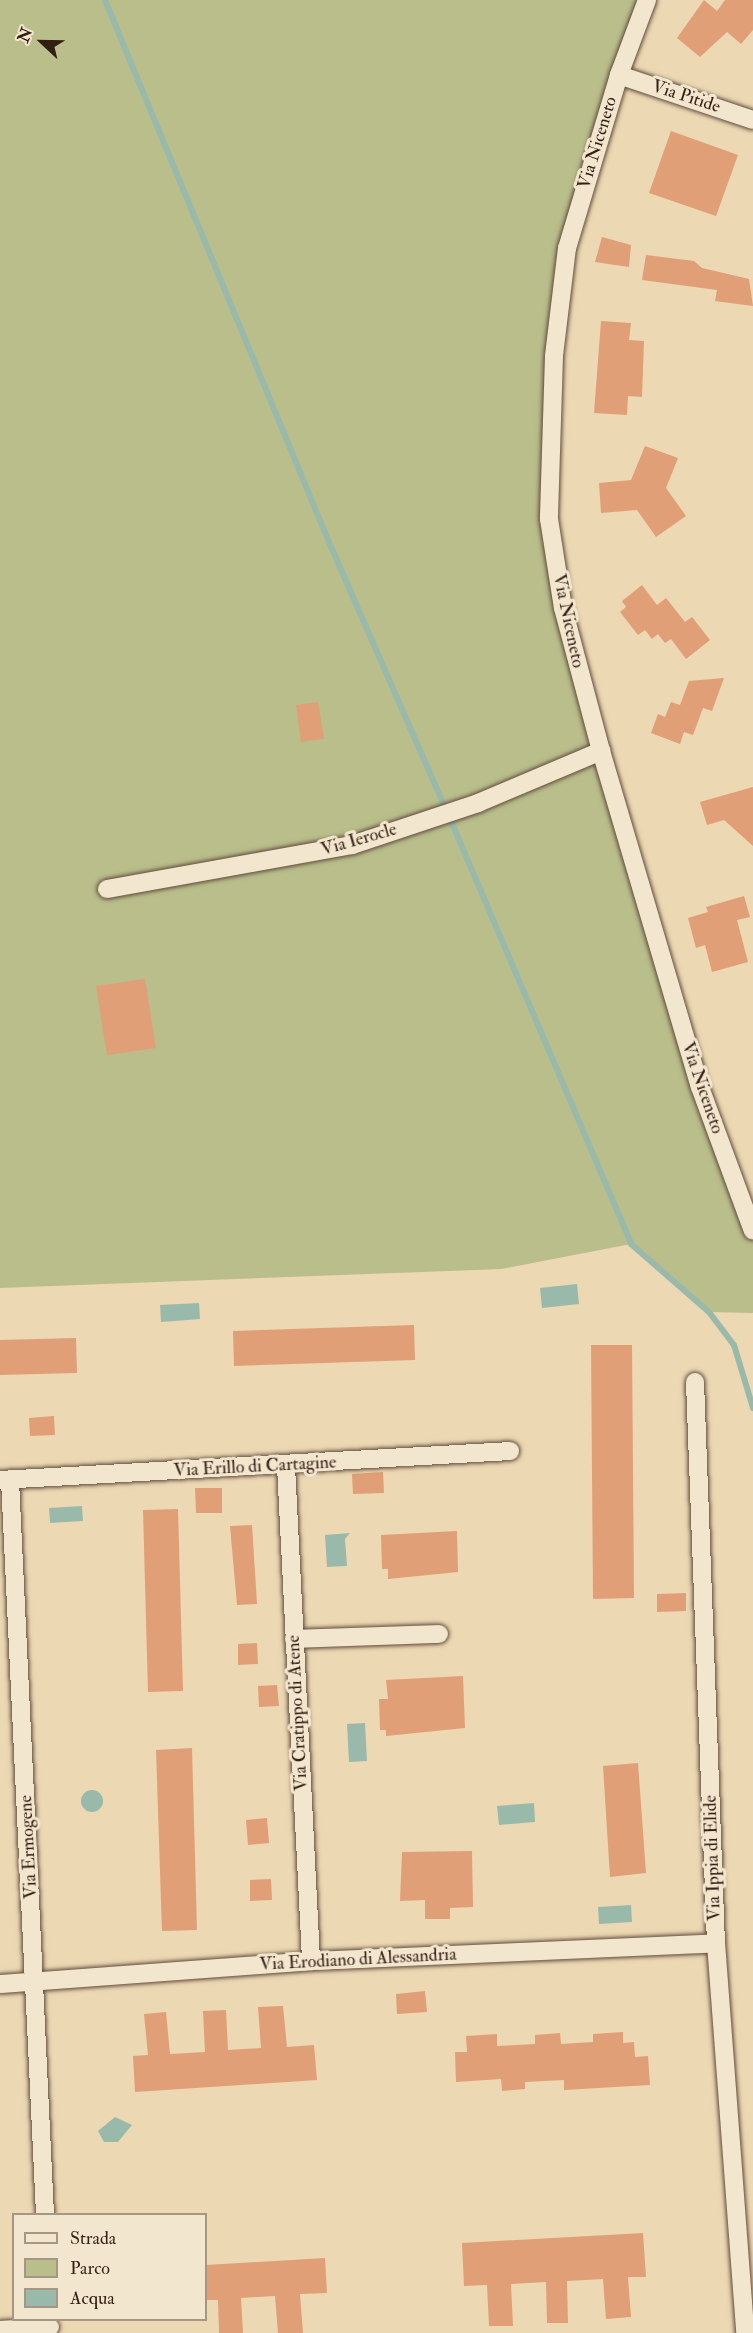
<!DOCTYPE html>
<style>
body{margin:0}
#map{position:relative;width:753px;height:2333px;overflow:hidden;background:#ecd8b3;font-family:"IM FELL Double Pica",serif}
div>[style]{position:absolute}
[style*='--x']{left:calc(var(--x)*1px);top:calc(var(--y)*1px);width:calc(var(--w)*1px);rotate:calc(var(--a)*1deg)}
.green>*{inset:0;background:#b9be8b}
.water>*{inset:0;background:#99baaa}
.round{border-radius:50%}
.stream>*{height:6px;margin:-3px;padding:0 3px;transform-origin:3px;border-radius:3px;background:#99baaa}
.building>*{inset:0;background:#e09f77}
.roads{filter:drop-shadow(0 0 2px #614c3c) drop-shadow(0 0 2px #614c3c)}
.street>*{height:18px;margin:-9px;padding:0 9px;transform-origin:9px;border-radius:9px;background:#f3e6ce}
span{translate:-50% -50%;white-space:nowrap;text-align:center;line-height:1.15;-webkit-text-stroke:6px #f3e6ce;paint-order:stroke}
.street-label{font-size:18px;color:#331e14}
.legend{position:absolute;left:12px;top:2213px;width:195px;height:108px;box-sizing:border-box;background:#f3e6ce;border:2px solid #a69684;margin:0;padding:8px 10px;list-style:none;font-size:18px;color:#331e14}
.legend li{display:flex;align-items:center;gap:12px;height:30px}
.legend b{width:30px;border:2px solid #a69684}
.north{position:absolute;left:12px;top:12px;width:60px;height:60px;-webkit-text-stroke:4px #f3e6ce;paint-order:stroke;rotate:292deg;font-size:16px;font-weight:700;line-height:24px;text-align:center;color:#331e14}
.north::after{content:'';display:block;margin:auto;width:21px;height:27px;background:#331e14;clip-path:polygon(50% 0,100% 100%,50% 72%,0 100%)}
</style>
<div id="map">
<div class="green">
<i style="clip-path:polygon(0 0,647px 0,567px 248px,551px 434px,563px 608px,753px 1231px,753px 1313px,709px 1312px,631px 1244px,501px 1269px,0 1288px)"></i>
</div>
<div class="water">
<i style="clip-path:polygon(577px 1284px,579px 1304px,542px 1308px,540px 1288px)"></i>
<i style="clip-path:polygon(199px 1303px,200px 1319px,161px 1322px,160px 1305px)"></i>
<i style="clip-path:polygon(82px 1506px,83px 1521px,50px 1523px,49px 1508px)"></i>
<i style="clip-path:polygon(350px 1533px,345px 1539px,347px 1566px,327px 1567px,325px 1535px)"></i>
<i style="clip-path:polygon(365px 1723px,367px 1761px,349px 1762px,347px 1724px)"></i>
<i class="round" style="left:81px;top:1790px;width:22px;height:22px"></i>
<i style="clip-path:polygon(534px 1803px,535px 1822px,499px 1825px,497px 1806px)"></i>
<i style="clip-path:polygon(631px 1905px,632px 1922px,599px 1924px,598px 1907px)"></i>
<i style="clip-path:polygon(115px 2117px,132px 2125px,118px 2142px,104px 2142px,98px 2131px)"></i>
</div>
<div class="stream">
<i style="--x:105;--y:0;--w:586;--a:67.55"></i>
<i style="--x:329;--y:542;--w:289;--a:66.4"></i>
<i style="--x:451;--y:821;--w:460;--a:66.9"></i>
<i style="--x:631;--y:1244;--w:103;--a:41.1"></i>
<i style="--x:709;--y:1312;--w:41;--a:52.9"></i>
<i style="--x:734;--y:1345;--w:66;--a:73.2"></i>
</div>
<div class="building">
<i style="clip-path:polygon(704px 0,717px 11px,725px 0,753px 0,753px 30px,741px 44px,727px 32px,700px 57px,677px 38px)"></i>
<i style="clip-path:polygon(671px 131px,738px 155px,716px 216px,649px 193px)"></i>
<i style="clip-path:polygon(602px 237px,631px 245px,629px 267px,595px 262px)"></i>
<i style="clip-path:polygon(646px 255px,694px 261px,702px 268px,749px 279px,753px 306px,715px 301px,717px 290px,642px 280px)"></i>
<i style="clip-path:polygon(601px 321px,631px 323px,629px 340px,644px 341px,642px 397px,628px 396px,627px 415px,594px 413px)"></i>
<i style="clip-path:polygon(645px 446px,678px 458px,666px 488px,686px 516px,656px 537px,637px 510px,601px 513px,599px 483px,631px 480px)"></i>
<i style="clip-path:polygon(642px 585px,657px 605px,666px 598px,685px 622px,692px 617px,710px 640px,686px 659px,671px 639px,665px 643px,658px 634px,652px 639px,645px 630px,638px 635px,620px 612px,626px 607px,622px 601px)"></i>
<i style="clip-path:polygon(724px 678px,712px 711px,703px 708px,693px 735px,684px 732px,680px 744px,651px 733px,658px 714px,665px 717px,671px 702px,680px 705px,689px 681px)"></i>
<i style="clip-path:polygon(318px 702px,324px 739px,301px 742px,296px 705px)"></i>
<i style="clip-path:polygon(753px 787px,753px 846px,724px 820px,707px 825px,700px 802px)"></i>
<i style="clip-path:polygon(744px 896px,750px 917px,737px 920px,748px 962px,712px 972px,705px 945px,696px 948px,688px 918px,708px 912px,706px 907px)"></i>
<i style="clip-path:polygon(145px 979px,156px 1048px,107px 1055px,96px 986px)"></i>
<i style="clip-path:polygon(414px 1325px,415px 1360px,234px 1366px,233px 1331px)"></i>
<i style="clip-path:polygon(76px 1338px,77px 1373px,0 1375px,0 1340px)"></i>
<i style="clip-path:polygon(591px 1345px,632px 1345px,634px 1598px,593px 1599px)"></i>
<i style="clip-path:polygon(54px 1416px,55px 1435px,30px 1436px,29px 1418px)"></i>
<i style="clip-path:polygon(383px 1472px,384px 1493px,353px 1494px,352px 1474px)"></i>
<i style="clip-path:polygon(195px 1488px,222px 1488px,222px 1513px,196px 1513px)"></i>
<i style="clip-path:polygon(178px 1509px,183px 1691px,148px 1692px,143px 1510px)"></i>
<i style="clip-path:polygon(252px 1525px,257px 1604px,237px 1605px,230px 1526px)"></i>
<i style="clip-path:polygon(457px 1531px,458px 1572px,388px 1579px,388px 1569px,382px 1569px,381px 1535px)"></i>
<i style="clip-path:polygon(686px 1593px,686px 1611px,657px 1612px,657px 1594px)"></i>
<i style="clip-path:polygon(257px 1643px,258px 1664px,238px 1665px,238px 1644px)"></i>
<i style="clip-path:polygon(463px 1676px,465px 1728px,386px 1736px,386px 1730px,380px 1730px,379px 1699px,388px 1699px,386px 1680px)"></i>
<i style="clip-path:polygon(277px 1685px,279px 1706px,259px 1707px,258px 1686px)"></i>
<i style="clip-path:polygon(192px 1748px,197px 1930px,162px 1931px,156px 1750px)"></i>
<i style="clip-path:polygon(638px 1763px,646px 1873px,610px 1877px,603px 1766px)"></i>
<i style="clip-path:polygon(267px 1818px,269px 1843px,248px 1845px,246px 1820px)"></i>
<i style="clip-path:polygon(472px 1851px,473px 1907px,450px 1908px,450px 1919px,425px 1919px,425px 1900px,400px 1901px,402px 1852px)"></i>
<i style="clip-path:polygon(271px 1879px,272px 1900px,250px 1901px,250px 1880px)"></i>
<i style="clip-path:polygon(425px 1991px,427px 2012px,397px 2014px,396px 1994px)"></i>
<i style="clip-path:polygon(283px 2006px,287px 2047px,314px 2045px,317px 2080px,135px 2092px,133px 2056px,148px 2055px,144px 2014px,166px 2012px,170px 2054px,205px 2052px,203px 2011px,226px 2010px,228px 2050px,261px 2048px,258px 2007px)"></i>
<i style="clip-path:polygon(623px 2032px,623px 2043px,634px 2042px,635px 2057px,648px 2056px,650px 2085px,564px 2090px,564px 2080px,525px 2082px,525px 2089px,502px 2091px,501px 2079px,456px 2082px,455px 2052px,467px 2052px,466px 2036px,497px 2034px,497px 2046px,535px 2044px,535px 2035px,560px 2033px,561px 2044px,593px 2042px,593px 2034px)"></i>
<i style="clip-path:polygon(643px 2233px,646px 2277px,628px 2277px,631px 2317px,606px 2319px,603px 2279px,567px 2281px,568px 2323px,547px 2323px,546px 2282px,511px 2284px,513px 2326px,489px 2326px,487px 2285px,464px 2286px,462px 2243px)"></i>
<i style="clip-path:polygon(325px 2258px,327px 2293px,300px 2294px,303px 2333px,278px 2333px,275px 2296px,241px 2298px,243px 2333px,219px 2333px,218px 2300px,206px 2300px,206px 2265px)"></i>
</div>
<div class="roads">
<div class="street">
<i style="--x:647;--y:0;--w:80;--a:110.5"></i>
<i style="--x:619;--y:75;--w:181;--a:106.7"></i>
<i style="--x:567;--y:248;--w:109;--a:96.9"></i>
<i style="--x:554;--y:356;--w:163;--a:91.8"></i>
<i style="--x:549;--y:519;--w:90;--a:81.1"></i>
<i style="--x:563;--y:608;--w:148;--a:75.1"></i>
<i style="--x:601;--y:751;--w:350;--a:73.6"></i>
<i style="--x:700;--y:1087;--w:153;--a:69.8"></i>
<i style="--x:619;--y:75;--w:141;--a:18.6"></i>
<i style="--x:107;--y:889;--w:249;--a:-10.2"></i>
<i style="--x:352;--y:845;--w:133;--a:-18.4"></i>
<i style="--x:478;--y:803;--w:134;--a:-22.9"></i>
<i style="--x:695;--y:1382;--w:561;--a:87.86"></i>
<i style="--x:716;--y:1943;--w:391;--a:85.7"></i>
<i style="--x:286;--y:1466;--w:496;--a:87.1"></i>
<i style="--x:0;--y:1480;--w:511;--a:-3.25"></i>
<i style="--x:10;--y:1480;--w:735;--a:87.27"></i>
<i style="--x:294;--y:1639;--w:145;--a:-2"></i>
<i style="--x:0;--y:1984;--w:312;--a:-4.2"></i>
<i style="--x:311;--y:1961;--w:405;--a:-2.5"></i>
<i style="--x:0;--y:2330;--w:50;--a:-3.4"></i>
</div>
</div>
<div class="street-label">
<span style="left:686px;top:97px;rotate:18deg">Via Pitide</span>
<span style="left:598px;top:143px;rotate:-73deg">Via Niceneto</span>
<span style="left:568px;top:621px;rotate:78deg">Via Niceneto</span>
<span style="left:359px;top:840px;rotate:-16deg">Via Ierocle</span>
<span style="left:702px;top:1088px;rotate:71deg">Via Niceneto</span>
<span style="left:255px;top:1467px;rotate:-3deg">Via Erillo di Cartagine</span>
<span style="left:298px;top:1713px;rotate:-93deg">Via Cratippo di Atene</span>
<span style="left:29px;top:1847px;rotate:-93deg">Via Ermogene</span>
<span style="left:713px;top:1858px;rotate:-92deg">Via Ippia di Elide</span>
<span style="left:358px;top:1960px;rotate:-3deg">Via Erodiano di Alessandria</span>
</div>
<ul class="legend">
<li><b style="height:8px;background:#f3e6ce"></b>Strada</li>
<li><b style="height:16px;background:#b9be8b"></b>Parco</li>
<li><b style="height:16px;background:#99baaa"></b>Acqua</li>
</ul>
<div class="north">N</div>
</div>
